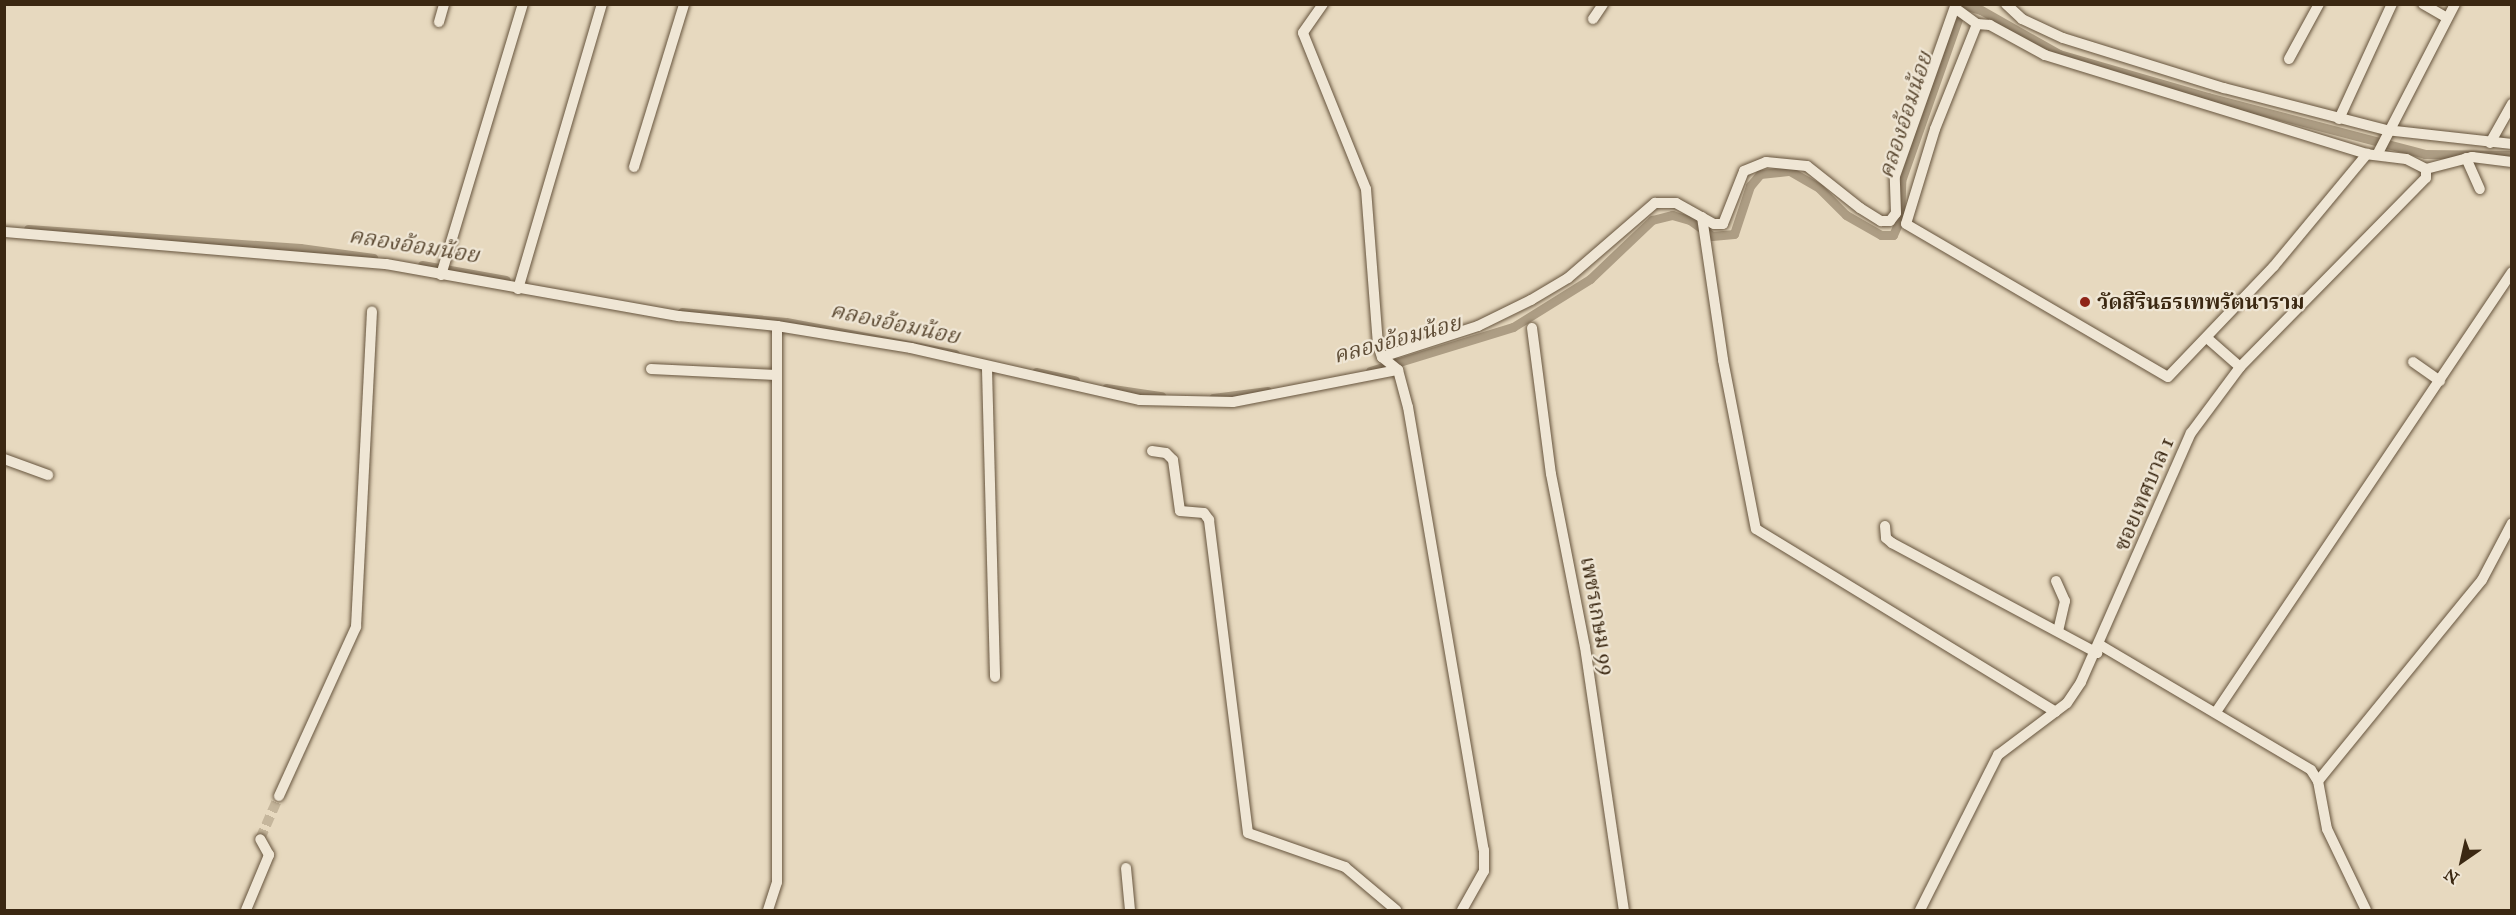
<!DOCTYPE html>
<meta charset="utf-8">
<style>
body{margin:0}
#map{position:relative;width:2516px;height:915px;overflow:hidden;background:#e7d9bf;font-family:"IM FELL Great Primer","Noto Serif Thai",serif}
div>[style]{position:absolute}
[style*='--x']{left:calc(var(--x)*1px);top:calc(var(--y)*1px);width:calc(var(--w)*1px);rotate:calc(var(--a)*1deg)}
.canal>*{height:9px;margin:-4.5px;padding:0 4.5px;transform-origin:4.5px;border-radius:4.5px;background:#ad9d84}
.minor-tunnel>*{height:10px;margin-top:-5px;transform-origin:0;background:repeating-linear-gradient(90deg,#c5b69c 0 10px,transparent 0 15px)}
.roads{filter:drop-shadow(0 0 2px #66543d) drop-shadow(0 0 2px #66543d)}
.minor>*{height:10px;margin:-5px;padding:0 5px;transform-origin:5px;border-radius:5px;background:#efe6d5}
.dots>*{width:16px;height:16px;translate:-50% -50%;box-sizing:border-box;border:3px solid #efe6d5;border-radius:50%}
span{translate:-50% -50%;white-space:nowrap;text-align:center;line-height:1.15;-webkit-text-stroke:4.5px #efe6d5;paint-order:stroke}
.poi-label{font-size:21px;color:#3b2812;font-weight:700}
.left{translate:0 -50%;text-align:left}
.street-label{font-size:21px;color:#3b2812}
.water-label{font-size:22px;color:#5d4b34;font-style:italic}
.frame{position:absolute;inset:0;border:6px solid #3b2812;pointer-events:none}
.north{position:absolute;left:2432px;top:831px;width:60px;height:60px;-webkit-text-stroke:4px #efe6d5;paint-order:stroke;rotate:214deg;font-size:16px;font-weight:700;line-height:24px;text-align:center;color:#3b2812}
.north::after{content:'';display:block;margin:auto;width:21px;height:27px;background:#3b2812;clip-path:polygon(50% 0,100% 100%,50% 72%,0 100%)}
</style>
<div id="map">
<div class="canal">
<i style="--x:28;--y:229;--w:273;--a:4"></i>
<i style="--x:300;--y:248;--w:74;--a:7.8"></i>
<i style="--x:422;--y:265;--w:85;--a:10.1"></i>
<i style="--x:682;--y:312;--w:104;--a:5.5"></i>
<i style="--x:786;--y:322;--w:172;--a:10.7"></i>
<i style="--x:1370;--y:371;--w:150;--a:-17.1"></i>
<i style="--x:1513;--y:327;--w:91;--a:-31.9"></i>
<i style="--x:1590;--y:279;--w:86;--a:-43.6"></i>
<i style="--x:1652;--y:220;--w:21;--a:-14"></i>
<i style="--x:1672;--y:215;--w:19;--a:16"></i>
<i style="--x:1690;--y:220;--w:27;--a:36"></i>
<i style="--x:1712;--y:236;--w:22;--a:-5"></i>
<i style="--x:1734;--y:234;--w:51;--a:-71.6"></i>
<i style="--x:1750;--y:186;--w:16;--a:-50"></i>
<i style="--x:1760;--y:174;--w:30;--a:-6"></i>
<i style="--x:1790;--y:171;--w:34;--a:30"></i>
<i style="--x:1819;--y:188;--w:38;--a:45"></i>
<i style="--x:1846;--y:215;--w:40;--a:29.7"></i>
<i style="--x:1881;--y:235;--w:12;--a:0"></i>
<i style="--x:1893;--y:235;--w:17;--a:-66"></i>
<i style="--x:1900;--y:219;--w:38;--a:-88"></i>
<i style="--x:1901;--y:181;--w:187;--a:-70.6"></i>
<i style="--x:1963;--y:5;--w:19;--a:16"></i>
<i style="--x:1981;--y:10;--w:90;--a:29.4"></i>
<i style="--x:2059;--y:54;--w:155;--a:16.1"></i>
<i style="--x:2208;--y:97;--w:224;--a:14.7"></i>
<i style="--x:2425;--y:154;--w:87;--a:0.7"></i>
<i style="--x:1036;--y:372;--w:40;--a:12"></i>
<i style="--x:1106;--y:388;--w:56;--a:8.3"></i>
<i style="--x:1213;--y:398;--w:55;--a:-7.3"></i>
</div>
<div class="minor-tunnel">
<i style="--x:260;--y:839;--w:47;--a:-66.2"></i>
</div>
<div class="roads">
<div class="minor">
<i style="--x:1323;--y:4;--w:35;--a:125"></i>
<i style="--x:1303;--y:33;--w:168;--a:68"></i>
<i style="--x:1366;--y:189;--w:156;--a:85.6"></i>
<i style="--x:1378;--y:345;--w:13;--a:72"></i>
<i style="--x:1382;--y:357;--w:21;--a:39"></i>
<i style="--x:1398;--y:370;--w:38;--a:75"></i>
<i style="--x:1408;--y:407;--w:449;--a:80.3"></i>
<i style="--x:1484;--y:850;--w:21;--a:90"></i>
<i style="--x:1484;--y:871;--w:45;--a:119.4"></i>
<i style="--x:2006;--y:4;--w:22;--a:43"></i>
<i style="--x:2022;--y:19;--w:45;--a:24.9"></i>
<i style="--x:2063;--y:38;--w:169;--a:17.3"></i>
<i style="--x:2224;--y:88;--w:167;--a:14.5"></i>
<i style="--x:2386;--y:130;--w:127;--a:6.3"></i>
<i style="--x:2423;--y:4;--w:28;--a:30"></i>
<i style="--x:1593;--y:19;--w:18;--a:-56"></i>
<i style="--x:439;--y:22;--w:19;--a:-74"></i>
<i style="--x:1977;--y:24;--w:113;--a:111.8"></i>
<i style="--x:1935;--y:129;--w:99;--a:107"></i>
<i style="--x:1906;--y:224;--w:303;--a:30.3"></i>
<i style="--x:2168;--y:377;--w:153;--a:-46.3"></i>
<i style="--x:2274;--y:266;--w:146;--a:-50.3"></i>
<i style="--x:2289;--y:59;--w:63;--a:-61.4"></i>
<i style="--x:2339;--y:119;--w:127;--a:-65.3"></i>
<i style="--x:2490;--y:143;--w:45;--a:-60.6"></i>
<i style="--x:2377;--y:155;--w:170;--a:-62.7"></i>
<i style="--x:2466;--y:158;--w:34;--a:66"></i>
<i style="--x:634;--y:167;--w:170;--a:-72.9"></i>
<i style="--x:2426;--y:169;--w:48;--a:-14.6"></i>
<i style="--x:2472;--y:157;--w:40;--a:7.1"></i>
<i style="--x:1702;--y:217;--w:145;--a:81.6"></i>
<i style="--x:1723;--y:360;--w:172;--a:79"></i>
<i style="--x:1756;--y:529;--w:351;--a:31.4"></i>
<i style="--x:4;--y:232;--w:383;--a:4.8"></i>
<i style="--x:386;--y:264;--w:298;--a:10.1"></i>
<i style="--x:679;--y:316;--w:99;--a:5.8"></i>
<i style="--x:777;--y:326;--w:136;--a:9.3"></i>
<i style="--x:911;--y:348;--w:235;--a:12.8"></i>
<i style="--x:1140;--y:400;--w:93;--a:1.2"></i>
<i style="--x:1233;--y:402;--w:168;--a:-11"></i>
<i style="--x:441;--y:275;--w:283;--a:-73.2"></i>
<i style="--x:518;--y:289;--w:297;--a:-73.6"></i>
<i style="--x:1532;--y:328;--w:147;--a:82.6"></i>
<i style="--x:1551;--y:474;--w:176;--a:78.9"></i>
<i style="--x:1585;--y:647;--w:266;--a:81.6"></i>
<i style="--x:2207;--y:338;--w:44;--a:41.3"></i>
<i style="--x:1382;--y:357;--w:101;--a:-17.9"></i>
<i style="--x:1478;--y:326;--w:59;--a:-26.1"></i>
<i style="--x:1531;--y:300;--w:43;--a:-30.7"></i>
<i style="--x:1568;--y:278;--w:115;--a:-40.8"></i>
<i style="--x:1655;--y:203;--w:21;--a:0"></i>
<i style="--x:1676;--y:203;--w:43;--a:28.9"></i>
<i style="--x:1714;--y:224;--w:9;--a:0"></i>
<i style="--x:1723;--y:224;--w:57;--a:-68.4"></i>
<i style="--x:1744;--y:171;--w:24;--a:-22"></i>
<i style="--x:1766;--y:162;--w:41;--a:5.6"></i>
<i style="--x:1807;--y:166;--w:68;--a:38.4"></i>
<i style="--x:1860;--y:208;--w:25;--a:32"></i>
<i style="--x:1881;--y:221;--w:9;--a:0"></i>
<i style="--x:1890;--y:221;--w:10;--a:-53"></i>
<i style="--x:1896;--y:213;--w:37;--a:-92"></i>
<i style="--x:1895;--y:176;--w:182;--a:-70.5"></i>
<i style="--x:2413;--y:362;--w:33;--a:35"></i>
<i style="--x:651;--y:369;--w:125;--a:2.7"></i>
<i style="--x:987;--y:369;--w:308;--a:88.5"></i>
<i style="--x:1152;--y:451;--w:14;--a:8"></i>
<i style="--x:1166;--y:453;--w:10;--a:45"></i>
<i style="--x:1173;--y:460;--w:51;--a:82.2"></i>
<i style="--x:1180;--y:511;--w:24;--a:5"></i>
<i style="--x:1204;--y:513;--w:9;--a:54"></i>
<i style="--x:1209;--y:520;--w:315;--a:82.9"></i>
<i style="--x:1248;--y:833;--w:103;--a:19.3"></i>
<i style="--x:1345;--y:867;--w:67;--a:40.1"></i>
<i style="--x:4;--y:459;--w:47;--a:20"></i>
<i style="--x:1885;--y:526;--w:12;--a:85"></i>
<i style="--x:1886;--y:538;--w:8;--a:40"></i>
<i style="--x:1892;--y:543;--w:233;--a:28.2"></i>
<i style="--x:2056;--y:581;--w:22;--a:66"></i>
<i style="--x:2065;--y:601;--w:31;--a:103"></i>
<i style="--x:2100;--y:645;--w:245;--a:30.6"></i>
<i style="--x:2311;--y:770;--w:13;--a:58"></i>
<i style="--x:2318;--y:781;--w:49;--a:79.4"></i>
<i style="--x:2327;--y:829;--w:90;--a:64.3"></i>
<i style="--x:2216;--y:712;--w:530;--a:-56.07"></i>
<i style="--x:2318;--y:781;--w:259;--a:-50.8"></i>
<i style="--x:2482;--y:580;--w:64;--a:-62.2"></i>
<i style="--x:279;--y:796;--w:186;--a:-65.5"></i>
<i style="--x:356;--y:627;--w:316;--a:-87.1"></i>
<i style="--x:1126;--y:868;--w:42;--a:84.6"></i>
<i style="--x:246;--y:910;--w:60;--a:-67.3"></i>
<i style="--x:269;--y:855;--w:18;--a:-119"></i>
<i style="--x:768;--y:910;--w:29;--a:-72"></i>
<i style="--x:777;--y:882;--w:556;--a:-90"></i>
<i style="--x:1920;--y:910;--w:174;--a:-63.3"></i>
<i style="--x:1998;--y:755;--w:86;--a:-37"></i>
<i style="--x:2067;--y:703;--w:25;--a:-56"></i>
<i style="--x:2081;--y:682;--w:272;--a:-66.2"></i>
<i style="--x:2191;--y:433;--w:82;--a:-53.4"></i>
<i style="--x:2240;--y:367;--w:265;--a:-45.5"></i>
<i style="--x:2426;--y:178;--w:9;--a:-90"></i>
<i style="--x:2426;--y:169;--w:22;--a:-153"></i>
<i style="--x:2406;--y:159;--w:39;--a:-173"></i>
<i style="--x:2367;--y:154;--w:337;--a:-162.9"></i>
<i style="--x:2045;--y:55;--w:63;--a:-151.4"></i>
<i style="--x:1990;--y:25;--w:13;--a:-176"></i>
<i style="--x:1977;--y:24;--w:27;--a:-144"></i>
</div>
</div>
<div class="dots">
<i style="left:2085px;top:302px;background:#8f2418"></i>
</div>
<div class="poi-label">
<span class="left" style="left:2097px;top:302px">วัดสิรินธรเทพรัตนาราม</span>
</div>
<div class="street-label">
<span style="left:2144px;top:494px;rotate:-67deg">ซอยเทศบาล 1</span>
<span style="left:1598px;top:616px;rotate:80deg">เพชรเกษม 99</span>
</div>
<div class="water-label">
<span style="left:1905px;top:115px;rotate:-72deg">คลองอ้อมน้อย</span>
<span style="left:414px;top:245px;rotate:9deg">คลองอ้อมน้อย</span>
<span style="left:895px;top:323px;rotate:12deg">คลองอ้อมน้อย</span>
<span style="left:1397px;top:339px;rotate:-15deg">คลองอ้อมน้อย</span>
</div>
<div class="frame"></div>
<div class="north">N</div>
</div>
